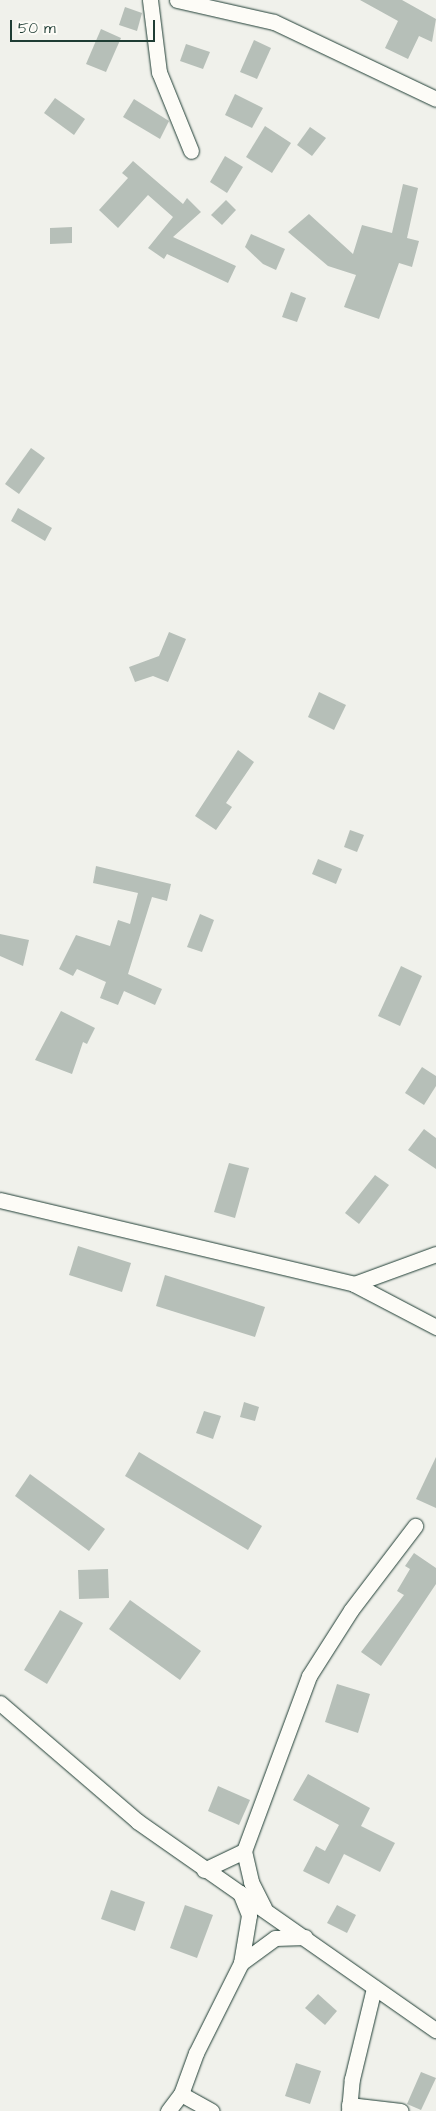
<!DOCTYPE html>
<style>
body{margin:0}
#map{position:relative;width:436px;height:2111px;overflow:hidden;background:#f0f1eb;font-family:"Architects Daughter",sans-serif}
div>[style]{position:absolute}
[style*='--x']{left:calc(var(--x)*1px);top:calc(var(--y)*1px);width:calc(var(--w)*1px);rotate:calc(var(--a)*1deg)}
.building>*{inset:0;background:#b6bfb8}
.roads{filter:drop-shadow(0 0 1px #1f3d34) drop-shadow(0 0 1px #1f3d34)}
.minor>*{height:15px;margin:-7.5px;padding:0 7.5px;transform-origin:7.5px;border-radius:7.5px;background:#fdfcf7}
span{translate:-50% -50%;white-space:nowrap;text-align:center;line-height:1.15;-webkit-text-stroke:4px #fdfcf7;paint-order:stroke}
.scale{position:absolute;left:10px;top:20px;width:145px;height:22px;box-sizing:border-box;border:2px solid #1f3d34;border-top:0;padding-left:6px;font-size:15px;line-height:18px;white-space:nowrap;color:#1f3d34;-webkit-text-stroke:4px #fdfcf7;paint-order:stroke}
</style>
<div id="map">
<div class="building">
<i style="clip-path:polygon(360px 0,402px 0,436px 19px,432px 42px,419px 36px,408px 59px,385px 48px,398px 21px)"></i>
<i style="clip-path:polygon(125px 7px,142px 13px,137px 31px,119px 25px)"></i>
<i style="clip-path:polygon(101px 29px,121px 38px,106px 72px,86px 64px)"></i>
<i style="clip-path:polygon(254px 40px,271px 48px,257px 79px,240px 72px)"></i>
<i style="clip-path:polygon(186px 44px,210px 52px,203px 69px,180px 61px)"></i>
<i style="clip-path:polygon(235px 94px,263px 108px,252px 128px,225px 115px)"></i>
<i style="clip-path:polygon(55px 98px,85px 119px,74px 135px,44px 113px)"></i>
<i style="clip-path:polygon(134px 99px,169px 121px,160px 139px,123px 117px)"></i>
<i style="clip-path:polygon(265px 126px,291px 143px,272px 173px,246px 157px)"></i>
<i style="clip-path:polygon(310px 127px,326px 138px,312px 156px,297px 145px)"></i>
<i style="clip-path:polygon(225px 156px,243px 167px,227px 193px,210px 182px)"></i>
<i style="clip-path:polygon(133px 161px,183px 204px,187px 198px,201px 212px,173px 237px,236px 266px,228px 283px,167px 254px,164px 259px,148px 248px,173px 217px,148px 195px,118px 228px,99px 210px,128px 178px,122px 173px)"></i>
<i style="clip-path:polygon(403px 184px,418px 188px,407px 238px,419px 241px,412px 267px,399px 263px,379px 319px,344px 307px,356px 275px,328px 266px,288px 232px,309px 214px,353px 254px,362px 225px,392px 233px)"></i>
<i style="clip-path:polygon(226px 200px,236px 210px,222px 225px,211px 215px)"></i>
<i style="clip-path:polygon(72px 227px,72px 243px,50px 244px,50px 228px)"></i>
<i style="clip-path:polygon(251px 234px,285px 249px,276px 270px,263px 264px,245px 247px)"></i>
<i style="clip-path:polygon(291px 292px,306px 298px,297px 322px,282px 317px)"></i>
<i style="clip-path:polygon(31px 448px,45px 458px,19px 494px,5px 484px)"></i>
<i style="clip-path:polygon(18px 508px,52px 528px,45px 541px,11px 521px)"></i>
<i style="clip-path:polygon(169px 632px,186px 639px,168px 682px,153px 676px,135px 682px,129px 667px,159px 656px)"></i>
<i style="clip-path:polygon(319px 692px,346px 705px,334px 730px,308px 717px)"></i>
<i style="clip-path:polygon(238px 750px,254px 762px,226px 803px,232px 807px,216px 830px,195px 816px)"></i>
<i style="clip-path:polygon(350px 830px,364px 835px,357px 852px,344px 847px)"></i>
<i style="clip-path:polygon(318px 859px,342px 869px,336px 884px,312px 874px)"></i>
<i style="clip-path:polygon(96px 866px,171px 884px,167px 901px,152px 897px,128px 974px,162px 989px,155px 1005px,124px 991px,118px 1005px,100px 998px,106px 982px,77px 969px,73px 976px,59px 969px,76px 935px,110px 946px,118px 920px,130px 924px,138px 893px,93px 883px)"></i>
<i style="clip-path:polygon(200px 914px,214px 920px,202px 952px,187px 947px)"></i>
<i style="clip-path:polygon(0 934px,29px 940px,23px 966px,0 956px)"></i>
<i style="clip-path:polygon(401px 966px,422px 976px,400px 1026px,378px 1016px)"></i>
<i style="clip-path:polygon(61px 1011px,95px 1028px,87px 1044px,83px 1042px,72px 1074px,35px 1060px)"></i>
<i style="clip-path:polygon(422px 1067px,436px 1076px,436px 1086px,424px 1105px,405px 1093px)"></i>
<i style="clip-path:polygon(424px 1129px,436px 1138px,436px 1169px,408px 1150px)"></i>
<i style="clip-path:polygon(229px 1163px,249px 1168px,235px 1218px,214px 1212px)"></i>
<i style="clip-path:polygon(375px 1175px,389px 1185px,359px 1224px,345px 1213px)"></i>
<i style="clip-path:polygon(78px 1246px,131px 1263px,122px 1292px,69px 1275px)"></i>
<i style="clip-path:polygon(165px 1275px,265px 1307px,255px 1337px,156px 1306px)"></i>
<i style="clip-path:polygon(244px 1402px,259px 1407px,255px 1421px,240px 1417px)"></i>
<i style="clip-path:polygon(204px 1411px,221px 1416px,213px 1439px,196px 1433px)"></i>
<i style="clip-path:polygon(139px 1452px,262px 1526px,248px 1550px,125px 1476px)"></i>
<i style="clip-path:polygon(436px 1457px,436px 1508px,416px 1499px)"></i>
<i style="clip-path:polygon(30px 1474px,105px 1529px,89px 1551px,15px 1496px)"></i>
<i style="clip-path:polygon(414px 1553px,436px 1568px,436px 1584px,381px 1666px,361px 1652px,404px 1595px,397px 1591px,410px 1569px,405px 1566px)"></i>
<i style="clip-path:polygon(108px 1569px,109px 1598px,79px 1599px,78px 1570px)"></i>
<i style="clip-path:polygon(130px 1600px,201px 1651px,180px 1680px,109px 1629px)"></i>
<i style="clip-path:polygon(60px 1610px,83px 1623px,47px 1684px,24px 1670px)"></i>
<i style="clip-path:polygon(337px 1684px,370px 1694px,358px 1733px,325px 1722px)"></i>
<i style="clip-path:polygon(308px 1774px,370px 1808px,361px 1826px,395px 1843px,380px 1872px,344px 1854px,329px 1884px,303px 1871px,316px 1846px,325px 1851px,339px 1825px,293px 1800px)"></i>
<i style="clip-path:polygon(218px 1786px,250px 1800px,239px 1825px,208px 1811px)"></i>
<i style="clip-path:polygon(111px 1890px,145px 1902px,135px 1931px,101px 1919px)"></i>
<i style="clip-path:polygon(185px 1905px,213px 1915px,197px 1958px,170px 1948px)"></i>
<i style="clip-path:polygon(337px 1905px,356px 1915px,347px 1933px,327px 1923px)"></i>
<i style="clip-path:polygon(318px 1994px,337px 2011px,325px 2025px,305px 2008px)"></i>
<i style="clip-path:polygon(296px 2063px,321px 2071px,310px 2104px,285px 2096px)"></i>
<i style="clip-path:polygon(421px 2072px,436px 2078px,421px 2110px,407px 2104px)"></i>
</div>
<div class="roads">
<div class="minor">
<i style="--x:150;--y:0;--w:73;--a:82.9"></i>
<i style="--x:159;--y:72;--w:85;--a:67.9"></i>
<i style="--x:177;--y:0;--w:99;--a:12.8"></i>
<i style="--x:274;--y:22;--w:179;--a:25.4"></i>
<i style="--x:0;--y:1200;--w:364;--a:13.3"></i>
<i style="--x:354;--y:1284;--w:93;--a:27.7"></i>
<i style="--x:354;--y:1284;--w:87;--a:-20.1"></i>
<i style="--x:0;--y:1703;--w:181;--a:40.7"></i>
<i style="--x:137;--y:1821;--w:365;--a:35"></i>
<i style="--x:244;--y:1851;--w:32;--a:77"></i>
<i style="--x:251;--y:1882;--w:29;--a:63"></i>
<i style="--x:204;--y:1870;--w:44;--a:-25.4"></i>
<i style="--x:244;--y:1851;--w:187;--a:-69.6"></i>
<i style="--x:309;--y:1676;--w:78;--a:-57.5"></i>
<i style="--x:351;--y:1610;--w:106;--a:-52.7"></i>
<i style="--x:241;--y:1963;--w:42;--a:-36.3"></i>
<i style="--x:275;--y:1938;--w:30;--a:-2"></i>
<i style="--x:181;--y:2094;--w:35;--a:29"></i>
<i style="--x:349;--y:2105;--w:52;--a:6.6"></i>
<i style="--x:168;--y:2111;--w:21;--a:-53"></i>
<i style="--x:181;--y:2094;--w:44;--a:-69.9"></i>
<i style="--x:196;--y:2053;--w:101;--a:-63.4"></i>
<i style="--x:241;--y:1963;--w:49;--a:-80.5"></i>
<i style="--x:249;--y:1915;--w:24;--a:-112"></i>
<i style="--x:349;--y:2111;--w:32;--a:-85"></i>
<i style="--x:352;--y:2079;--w:94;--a:-76.4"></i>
</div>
</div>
<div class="scale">50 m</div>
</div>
